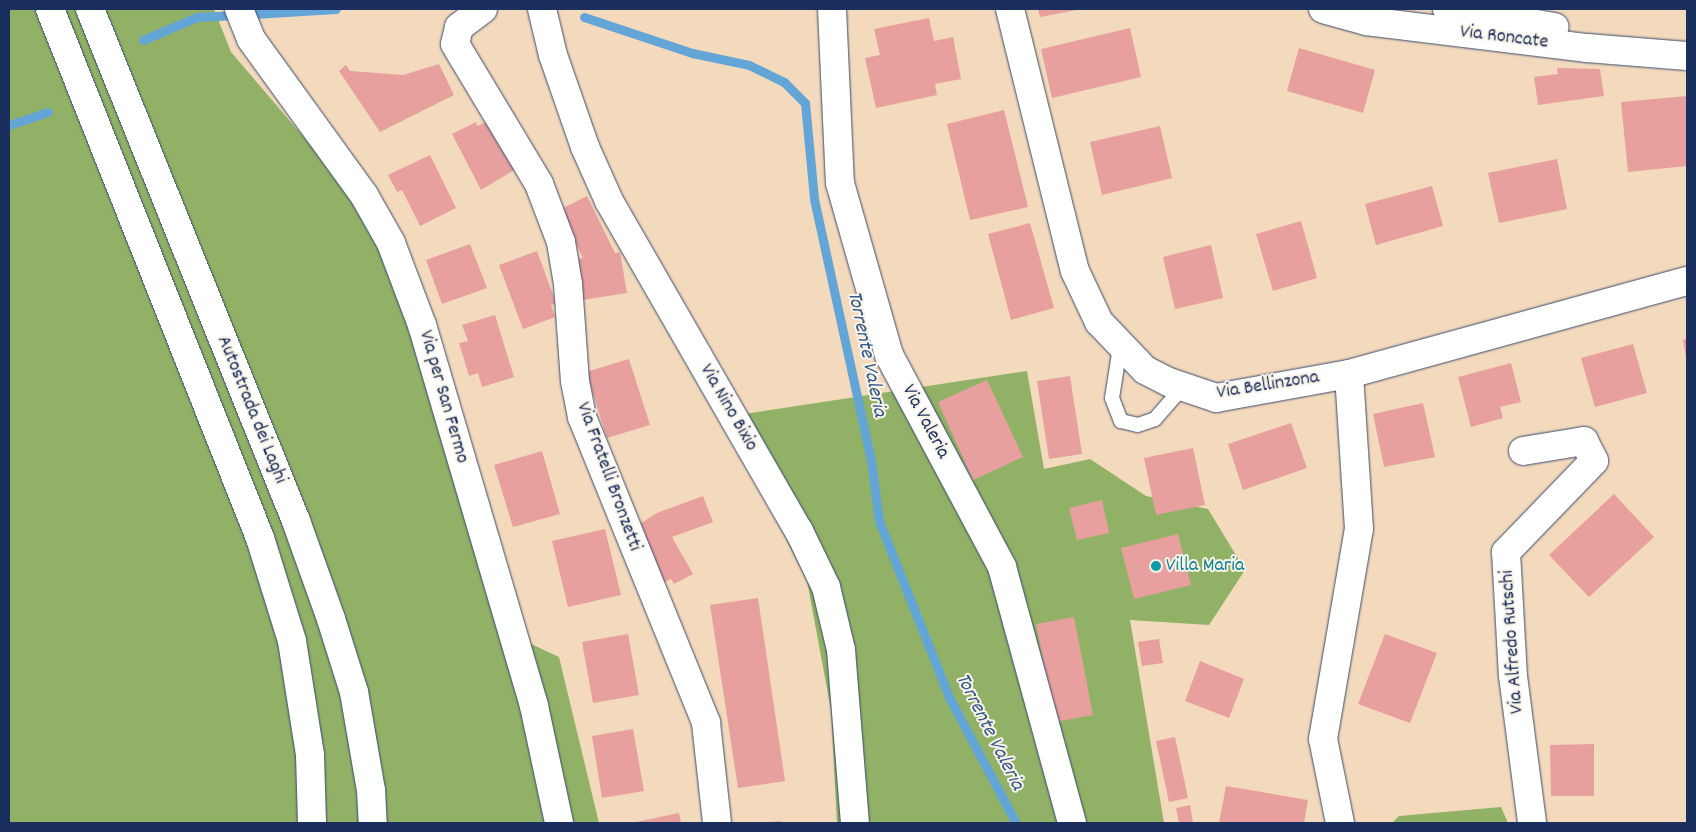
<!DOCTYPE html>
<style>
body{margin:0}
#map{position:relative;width:1696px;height:832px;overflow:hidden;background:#f3dabd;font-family:Dekko,sans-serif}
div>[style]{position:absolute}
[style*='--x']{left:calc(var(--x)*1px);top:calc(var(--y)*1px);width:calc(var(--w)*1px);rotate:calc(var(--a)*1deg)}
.forest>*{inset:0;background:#91b266}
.stream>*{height:9px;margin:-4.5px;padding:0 4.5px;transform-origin:4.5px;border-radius:4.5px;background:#64a5d8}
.building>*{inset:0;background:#e7a09d}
.roads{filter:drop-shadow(0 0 1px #3b496c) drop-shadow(0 0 1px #3b496c)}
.lane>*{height:14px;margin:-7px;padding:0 7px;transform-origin:7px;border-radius:7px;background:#fff}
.street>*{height:28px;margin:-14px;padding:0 14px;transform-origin:14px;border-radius:14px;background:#fff}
.secondary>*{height:28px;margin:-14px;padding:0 14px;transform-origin:14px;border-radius:14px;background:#fff}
.primary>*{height:28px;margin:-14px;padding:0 14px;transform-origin:14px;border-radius:14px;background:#fff}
.highway>*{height:28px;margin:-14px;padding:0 14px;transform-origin:14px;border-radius:14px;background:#fff}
.dots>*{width:14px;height:14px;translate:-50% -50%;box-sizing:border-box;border:2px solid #f7f3e8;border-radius:50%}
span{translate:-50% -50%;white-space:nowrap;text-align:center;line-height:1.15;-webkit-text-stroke:4px #f7f3e8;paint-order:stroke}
.street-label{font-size:20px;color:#1b2f5e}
.culture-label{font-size:20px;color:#0d838f}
.left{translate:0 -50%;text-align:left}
.water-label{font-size:21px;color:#355889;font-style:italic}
.frame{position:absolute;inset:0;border:10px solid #1b2f5e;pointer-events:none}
</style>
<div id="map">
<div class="forest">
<i style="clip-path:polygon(9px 9px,214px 9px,231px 52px,355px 197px,393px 261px,503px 631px,559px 657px,599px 823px,9px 823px)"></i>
<i style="clip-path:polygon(1027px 371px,1044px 469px,1090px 459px,1146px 496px,1208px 509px,1245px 570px,1209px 625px,1130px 620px,1164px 823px,837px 823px,831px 710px,807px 581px,725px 417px)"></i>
<i style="clip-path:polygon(1501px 807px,1508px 823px,1392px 823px,1399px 816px)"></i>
</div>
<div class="stream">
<i style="--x:253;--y:14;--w:83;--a:-3.4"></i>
<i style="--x:584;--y:17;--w:114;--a:18.4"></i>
<i style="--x:692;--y:53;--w:58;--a:11.9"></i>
<i style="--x:749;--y:65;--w:39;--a:26"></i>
<i style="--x:784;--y:82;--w:30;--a:45"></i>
<i style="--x:805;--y:103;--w:96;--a:84.6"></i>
<i style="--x:814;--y:199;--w:267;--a:77.7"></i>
<i style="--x:871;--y:460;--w:62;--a:82.5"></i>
<i style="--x:879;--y:521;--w:192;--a:68.3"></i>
<i style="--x:950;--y:699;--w:140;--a:62"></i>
<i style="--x:143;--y:40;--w:59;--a:-23.1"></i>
<i style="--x:197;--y:17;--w:34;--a:-3"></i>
<i style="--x:9;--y:125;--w:41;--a:-18.4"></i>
</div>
<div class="building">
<i style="clip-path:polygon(1038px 9px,1077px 9px,1077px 10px,1040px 17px)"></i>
<i style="clip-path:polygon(929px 18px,934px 41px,953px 37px,961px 79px,935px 84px,937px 95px,876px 108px,865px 58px,880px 55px,874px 29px)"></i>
<i style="clip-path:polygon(1130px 28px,1141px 77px,1052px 98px,1041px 49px)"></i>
<i style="clip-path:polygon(1299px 48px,1375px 70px,1363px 113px,1287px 91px)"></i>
<i style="clip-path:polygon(439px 64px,454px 95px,380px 132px,339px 71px,346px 65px,350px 71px,403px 75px)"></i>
<i style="clip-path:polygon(1557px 68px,1600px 69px,1604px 96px,1538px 105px,1534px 77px,1558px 74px)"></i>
<i style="clip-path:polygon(1687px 96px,1687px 166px,1628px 172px,1621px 102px)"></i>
<i style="clip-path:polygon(1004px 110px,1028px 207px,970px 220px,947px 124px)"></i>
<i style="clip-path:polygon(489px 121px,514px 170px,481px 190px,452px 134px,476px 122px,477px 126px)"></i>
<i style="clip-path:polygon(1160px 126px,1172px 178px,1102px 195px,1090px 142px)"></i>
<i style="clip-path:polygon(430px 155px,456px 208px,420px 226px,402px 190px,397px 192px,388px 175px)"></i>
<i style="clip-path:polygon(1557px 159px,1567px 209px,1499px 223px,1488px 173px)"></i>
<i style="clip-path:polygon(1432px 186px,1443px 226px,1376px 245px,1365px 204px)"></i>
<i style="clip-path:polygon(587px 196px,615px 253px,620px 252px,627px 293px,583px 300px,577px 259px,583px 258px,559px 210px)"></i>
<i style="clip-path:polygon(1301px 221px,1317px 278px,1273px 291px,1256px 234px)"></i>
<i style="clip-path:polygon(1030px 223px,1054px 308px,1011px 320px,988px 234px)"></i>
<i style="clip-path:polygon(470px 244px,487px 288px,442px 304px,426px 260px)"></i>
<i style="clip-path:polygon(1211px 245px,1223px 298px,1175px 309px,1163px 257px)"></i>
<i style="clip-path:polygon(537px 251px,556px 303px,551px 305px,555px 317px,523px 329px,499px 265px)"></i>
<i style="clip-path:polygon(495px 315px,514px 377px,482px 387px,478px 373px,469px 376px,459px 343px,468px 341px,462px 325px)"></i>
<i style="clip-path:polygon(1687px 339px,1687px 357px,1686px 357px,1683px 340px)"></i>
<i style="clip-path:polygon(1633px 344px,1647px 393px,1595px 407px,1581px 358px)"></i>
<i style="clip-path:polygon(629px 359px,650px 425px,607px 438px,586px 372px)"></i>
<i style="clip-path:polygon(1511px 363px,1521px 402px,1500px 407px,1503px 418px,1471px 427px,1458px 377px)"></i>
<i style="clip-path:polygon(1070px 376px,1082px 454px,1049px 459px,1037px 381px)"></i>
<i style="clip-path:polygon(987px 380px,1023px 457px,973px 480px,938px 402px)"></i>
<i style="clip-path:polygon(1423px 403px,1435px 457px,1384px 467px,1373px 414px)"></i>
<i style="clip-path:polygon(1291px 423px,1307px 468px,1243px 490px,1228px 444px)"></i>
<i style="clip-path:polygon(1193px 448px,1205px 505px,1156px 515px,1144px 458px)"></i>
<i style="clip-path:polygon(542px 451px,560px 514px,513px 527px,494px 465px)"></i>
<i style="clip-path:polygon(1614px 494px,1654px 537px,1589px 597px,1549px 555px)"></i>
<i style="clip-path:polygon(703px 496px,713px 522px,672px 537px,693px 574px,674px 584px,671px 579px,662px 583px,632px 529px,657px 513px)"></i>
<i style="clip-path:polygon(1102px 500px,1109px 533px,1077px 540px,1069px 508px)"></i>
<i style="clip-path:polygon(605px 529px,621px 595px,568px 607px,552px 541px)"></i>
<i style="clip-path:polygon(1178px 534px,1191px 585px,1134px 599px,1121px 548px)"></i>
<i style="clip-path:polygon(758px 598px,785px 781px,738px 788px,710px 605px)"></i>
<i style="clip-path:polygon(1074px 617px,1093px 715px,1055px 722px,1036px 624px)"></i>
<i style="clip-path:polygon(628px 634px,639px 695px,593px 703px,582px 642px)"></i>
<i style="clip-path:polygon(1385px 634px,1437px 653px,1410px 723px,1358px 704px)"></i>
<i style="clip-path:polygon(1159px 639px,1163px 663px,1142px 666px,1138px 642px)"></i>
<i style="clip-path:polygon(1200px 661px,1244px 679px,1229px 718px,1185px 701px)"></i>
<i style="clip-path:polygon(633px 729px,644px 791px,602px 798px,592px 736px)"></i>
<i style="clip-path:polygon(1175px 737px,1188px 798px,1169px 802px,1156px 741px)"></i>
<i style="clip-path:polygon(1594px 744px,1594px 796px,1551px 796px,1550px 745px)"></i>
<i style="clip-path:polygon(1226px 786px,1308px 800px,1304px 823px,1219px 823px)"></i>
<i style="clip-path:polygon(1190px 805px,1193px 823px,1179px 823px,1176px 808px)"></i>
<i style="clip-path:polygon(679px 813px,681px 823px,637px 823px,636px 822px)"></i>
<i style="clip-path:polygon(781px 821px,781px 823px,768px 823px,768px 822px)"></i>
</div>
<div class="roads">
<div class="lane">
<i style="--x:1120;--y:347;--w:52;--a:98.9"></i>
<i style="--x:1112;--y:398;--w:25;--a:69"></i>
<i style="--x:1121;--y:421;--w:17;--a:13"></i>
<i style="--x:1138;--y:425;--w:18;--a:-19"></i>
<i style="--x:1155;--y:419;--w:43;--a:-48.8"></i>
</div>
<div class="street">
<i style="--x:483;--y:9;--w:30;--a:143"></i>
<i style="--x:459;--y:27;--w:17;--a:103"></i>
<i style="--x:455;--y:44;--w:163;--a:59"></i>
<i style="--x:539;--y:184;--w:62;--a:69.2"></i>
<i style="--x:561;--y:242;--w:43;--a:80.5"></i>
<i style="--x:568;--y:284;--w:97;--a:85.9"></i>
<i style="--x:575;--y:381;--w:37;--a:79"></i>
<i style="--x:582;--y:417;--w:330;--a:67.9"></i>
<i style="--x:706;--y:723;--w:101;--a:83.7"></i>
<i style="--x:832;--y:9;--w:174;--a:87.4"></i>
<i style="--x:840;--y:183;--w:179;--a:74.1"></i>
<i style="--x:889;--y:355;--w:240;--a:61.9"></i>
<i style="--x:1002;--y:567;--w:265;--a:74.7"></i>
<i style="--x:1323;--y:9;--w:45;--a:15.6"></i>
<i style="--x:1366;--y:21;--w:223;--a:7"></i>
<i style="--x:1587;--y:48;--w:100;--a:4.6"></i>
<i style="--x:1447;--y:9;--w:109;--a:9.5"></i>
<i style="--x:1523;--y:451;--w:62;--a:-9.3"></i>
<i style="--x:1584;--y:441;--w:22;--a:63"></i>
<i style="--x:1594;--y:461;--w:127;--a:134"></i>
<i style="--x:1506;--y:552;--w:124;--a:86.8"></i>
<i style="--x:1513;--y:676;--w:148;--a:82.6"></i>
<i style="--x:1340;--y:823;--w:86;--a:-101.4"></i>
<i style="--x:1323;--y:739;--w:213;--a:-80.3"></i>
<i style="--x:1359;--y:529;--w:155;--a:-93.7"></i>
</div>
<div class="secondary">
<i style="--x:239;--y:9;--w:32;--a:68"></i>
<i style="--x:251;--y:39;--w:193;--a:54.1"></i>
<i style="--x:364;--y:195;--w:55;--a:60.6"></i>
<i style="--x:391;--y:243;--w:88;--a:69.3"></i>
<i style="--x:422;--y:325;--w:397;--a:73.6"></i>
<i style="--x:534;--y:706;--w:120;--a:77.9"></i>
<i style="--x:1010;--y:9;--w:270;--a:76.1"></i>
<i style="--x:1075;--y:271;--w:56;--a:64.8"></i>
<i style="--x:1099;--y:322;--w:66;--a:46.2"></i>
<i style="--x:1145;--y:370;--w:27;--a:27"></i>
<i style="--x:1169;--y:382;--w:50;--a:18.8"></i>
<i style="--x:1216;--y:398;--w:135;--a:-10.2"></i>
<i style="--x:1349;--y:374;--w:351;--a:-15.4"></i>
</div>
<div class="primary">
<i style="--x:542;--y:9;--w:47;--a:76.6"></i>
<i style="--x:553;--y:55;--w:97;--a:70.8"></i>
<i style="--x:585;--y:147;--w:59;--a:66"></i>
<i style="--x:609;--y:201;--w:381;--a:60.1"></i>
<i style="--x:799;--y:531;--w:62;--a:64.3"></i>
<i style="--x:826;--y:587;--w:65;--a:76.6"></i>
<i style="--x:841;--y:650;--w:174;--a:85.4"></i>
</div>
<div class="highway">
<i style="--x:50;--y:9;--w:569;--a:68.35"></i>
<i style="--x:260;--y:538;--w:108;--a:72.7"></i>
<i style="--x:292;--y:641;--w:115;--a:81"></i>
<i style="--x:310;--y:755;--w:68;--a:88.3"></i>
<i style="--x:90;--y:9;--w:552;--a:68.08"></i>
<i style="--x:296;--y:521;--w:104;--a:70.3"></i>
<i style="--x:331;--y:619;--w:77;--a:72.5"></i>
<i style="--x:354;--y:692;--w:99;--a:80.2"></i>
<i style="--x:371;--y:790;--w:33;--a:87"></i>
</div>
</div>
<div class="dots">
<i style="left:1156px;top:566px;background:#0f9aa8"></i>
</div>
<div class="street-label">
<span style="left:1504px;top:38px;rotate:7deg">Via Roncate</span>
<span style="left:1268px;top:386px;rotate:-9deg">Via Bellinzona</span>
<span style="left:443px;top:397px;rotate:74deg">Via per San Fermo</span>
<span style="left:728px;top:408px;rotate:60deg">Via Nino Bixio</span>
<span style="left:251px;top:410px;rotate:68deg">Autostrada dei Laghi</span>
<span style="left:925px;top:422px;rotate:62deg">Via Valeria</span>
<span style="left:608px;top:477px;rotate:70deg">Via Fratelli Bronzetti</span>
<span style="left:1513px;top:642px;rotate:-94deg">Via Alfredo Rutschi</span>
</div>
<div class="culture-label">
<span class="left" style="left:1166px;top:566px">Villa Maria</span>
</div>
<div class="water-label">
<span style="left:866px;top:354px;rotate:78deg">Torrente Valeria</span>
<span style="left:989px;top:732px;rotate:63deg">Torrente Valeria</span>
</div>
<div class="frame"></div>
</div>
